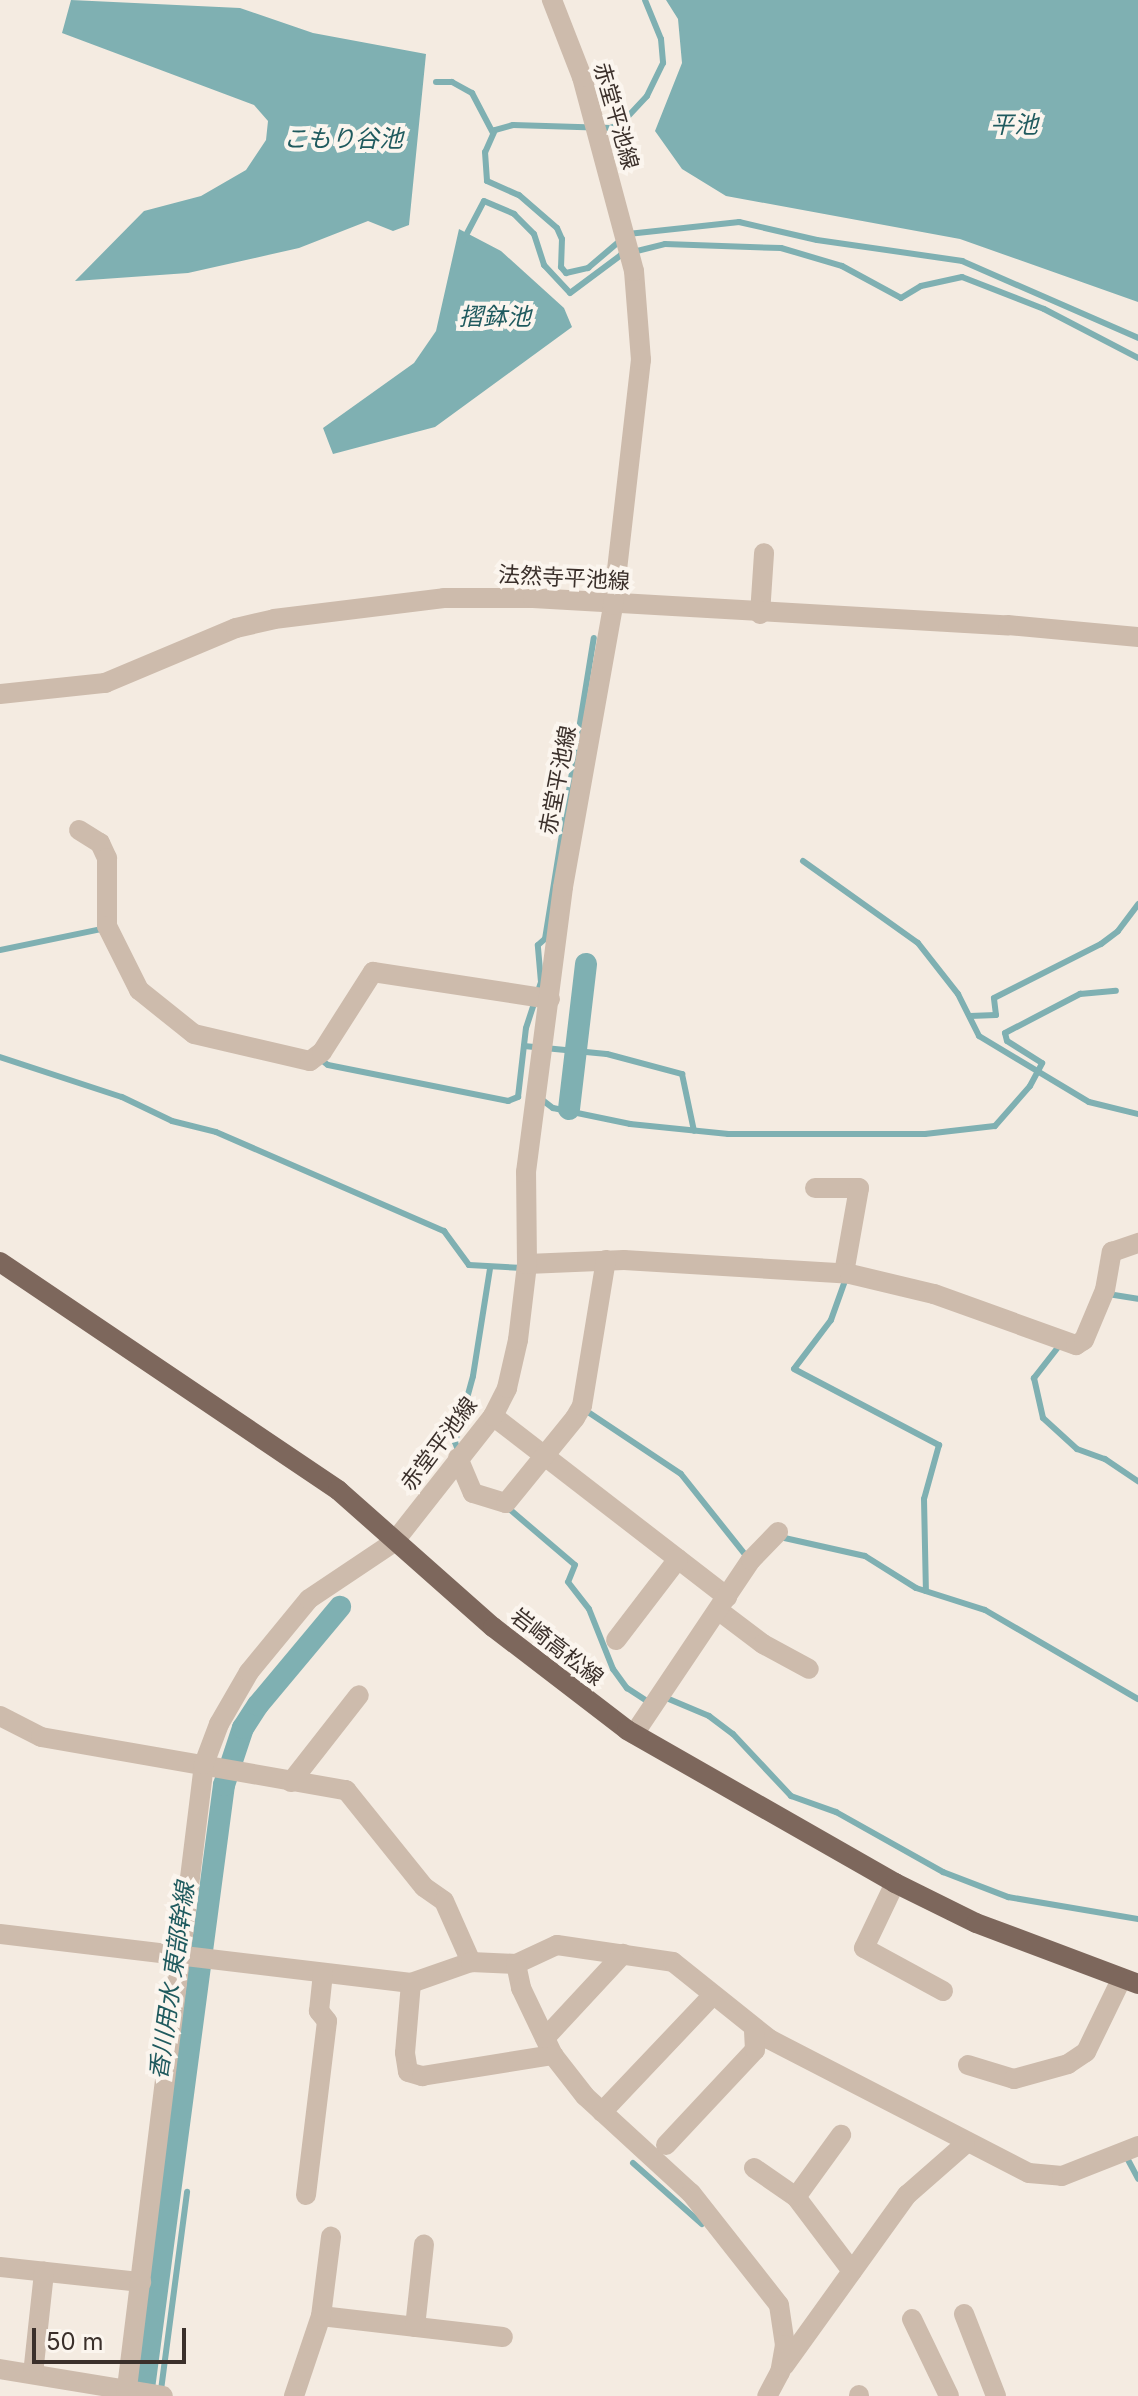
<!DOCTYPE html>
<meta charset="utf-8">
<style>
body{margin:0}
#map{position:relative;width:1138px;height:2396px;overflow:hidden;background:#f4ebe1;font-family:Inter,"Noto Sans JP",sans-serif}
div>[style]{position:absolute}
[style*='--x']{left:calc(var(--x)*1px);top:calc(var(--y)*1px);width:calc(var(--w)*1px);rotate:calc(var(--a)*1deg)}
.water>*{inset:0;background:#7fb0b2}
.stream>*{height:6px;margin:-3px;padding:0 3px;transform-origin:3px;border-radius:3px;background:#7fb0b2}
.canal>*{height:22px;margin:-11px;padding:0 11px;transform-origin:11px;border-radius:11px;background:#7fb0b2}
.minor>*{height:20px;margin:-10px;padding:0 10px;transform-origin:10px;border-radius:10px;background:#cdbbac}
.major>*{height:20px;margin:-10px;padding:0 10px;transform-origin:10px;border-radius:10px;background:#7d675c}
span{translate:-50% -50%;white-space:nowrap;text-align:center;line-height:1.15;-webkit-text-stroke:8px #fbf5ee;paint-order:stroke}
.street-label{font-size:22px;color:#3b302b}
.water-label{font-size:24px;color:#1f5a5e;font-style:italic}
.scale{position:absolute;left:32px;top:2328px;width:154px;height:36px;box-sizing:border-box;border:4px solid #3b302b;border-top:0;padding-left:10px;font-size:24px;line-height:28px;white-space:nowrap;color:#3b302b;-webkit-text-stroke:6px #fbf5ee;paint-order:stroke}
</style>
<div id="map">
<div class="water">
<i style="clip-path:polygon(71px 0,240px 8px,313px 33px,426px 54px,409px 225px,393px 231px,368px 221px,299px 248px,188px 273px,75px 281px,144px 211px,201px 196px,246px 170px,266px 140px,268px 121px,254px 105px,62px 33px)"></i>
<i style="clip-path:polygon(666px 0,1138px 0,1138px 302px,960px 239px,726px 196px,682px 169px,655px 131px,682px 63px,678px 19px)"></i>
<i style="clip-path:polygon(459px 229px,501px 251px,564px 308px,572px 327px,435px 427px,333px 454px,323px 428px,414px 363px,436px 331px)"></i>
</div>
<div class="stream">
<i style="--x:645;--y:0;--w:42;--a:67.7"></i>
<i style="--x:661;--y:39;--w:24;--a:85"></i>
<i style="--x:663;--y:63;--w:37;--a:116"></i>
<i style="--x:647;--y:96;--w:38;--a:133"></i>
<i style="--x:621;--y:124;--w:12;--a:160"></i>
<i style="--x:610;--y:128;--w:97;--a:-178.2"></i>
<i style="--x:513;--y:125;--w:19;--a:164"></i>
<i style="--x:495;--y:130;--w:24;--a:114"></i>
<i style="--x:485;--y:152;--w:29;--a:86"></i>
<i style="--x:487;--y:181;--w:35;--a:24"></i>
<i style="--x:519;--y:195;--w:50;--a:41"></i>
<i style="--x:557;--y:228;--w:12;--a:66"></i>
<i style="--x:562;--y:239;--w:28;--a:92"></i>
<i style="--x:561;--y:267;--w:8;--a:50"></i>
<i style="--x:566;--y:273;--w:23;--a:-13"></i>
<i style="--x:588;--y:268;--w:52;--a:-40.4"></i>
<i style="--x:628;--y:234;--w:112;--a:-6.2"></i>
<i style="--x:739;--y:222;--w:80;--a:13"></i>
<i style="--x:817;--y:240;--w:147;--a:8.2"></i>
<i style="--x:962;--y:261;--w:192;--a:23.6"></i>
<i style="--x:436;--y:82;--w:16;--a:0"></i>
<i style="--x:452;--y:82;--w:23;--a:29"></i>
<i style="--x:472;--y:93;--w:45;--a:62.3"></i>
<i style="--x:463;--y:241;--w:45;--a:-62.3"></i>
<i style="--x:484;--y:201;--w:33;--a:23"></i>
<i style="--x:514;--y:214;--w:28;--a:45"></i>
<i style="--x:534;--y:234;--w:33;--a:72"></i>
<i style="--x:544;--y:265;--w:38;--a:47"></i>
<i style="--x:570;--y:293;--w:64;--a:-36.7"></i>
<i style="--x:621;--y:255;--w:45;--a:-14"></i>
<i style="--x:665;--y:244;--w:116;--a:2"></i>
<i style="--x:781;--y:248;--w:64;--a:16.4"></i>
<i style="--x:842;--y:266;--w:67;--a:28.5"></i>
<i style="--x:901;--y:298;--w:23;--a:-31"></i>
<i style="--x:921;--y:286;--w:42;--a:-12.4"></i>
<i style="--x:962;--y:277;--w:88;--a:21.3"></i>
<i style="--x:1044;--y:309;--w:106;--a:27.5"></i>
<i style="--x:803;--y:861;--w:141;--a:35.5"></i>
<i style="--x:918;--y:943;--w:65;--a:51.9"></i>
<i style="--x:958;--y:994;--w:47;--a:63.4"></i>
<i style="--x:979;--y:1036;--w:128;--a:31"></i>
<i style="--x:1089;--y:1102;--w:50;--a:13.8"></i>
<i style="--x:0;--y:950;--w:108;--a:-11.7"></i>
<i style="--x:970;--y:1016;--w:26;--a:-2"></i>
<i style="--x:996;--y:1015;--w:17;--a:-97"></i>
<i style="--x:994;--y:998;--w:120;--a:-26.8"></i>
<i style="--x:1101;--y:944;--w:21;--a:-37"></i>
<i style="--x:1118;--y:931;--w:34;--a:-53"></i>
<i style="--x:524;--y:1046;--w:83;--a:5.5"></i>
<i style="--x:607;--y:1054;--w:78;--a:14.9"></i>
<i style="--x:682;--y:1074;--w:58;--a:78.1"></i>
<i style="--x:0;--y:1057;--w:128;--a:18.2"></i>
<i style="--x:122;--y:1097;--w:55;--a:25.6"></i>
<i style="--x:172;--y:1121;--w:45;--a:14"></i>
<i style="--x:216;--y:1132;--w:249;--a:23.5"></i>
<i style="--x:444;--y:1231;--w:42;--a:53.7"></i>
<i style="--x:469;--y:1265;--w:54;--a:3.2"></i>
<i style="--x:319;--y:1058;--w:11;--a:38"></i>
<i style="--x:328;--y:1065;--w:184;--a:11.3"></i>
<i style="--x:508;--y:1101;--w:11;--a:-22"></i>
<i style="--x:518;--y:1097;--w:69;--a:-83.4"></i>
<i style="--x:526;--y:1028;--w:48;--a:-71.9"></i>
<i style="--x:541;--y:982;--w:37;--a:-95"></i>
<i style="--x:538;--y:945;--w:9;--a:-41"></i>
<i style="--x:545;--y:939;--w:305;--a:-80.8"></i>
<i style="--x:541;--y:1099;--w:15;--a:37"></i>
<i style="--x:553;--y:1108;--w:79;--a:11.7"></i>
<i style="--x:630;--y:1124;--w:99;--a:5.8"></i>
<i style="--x:728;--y:1134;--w:197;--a:0"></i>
<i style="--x:925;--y:1134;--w:70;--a:-6.5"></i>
<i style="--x:995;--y:1126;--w:53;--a:-48.8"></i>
<i style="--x:1030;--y:1086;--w:26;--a:-62"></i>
<i style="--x:1042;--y:1063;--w:41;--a:-147.8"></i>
<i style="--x:1007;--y:1041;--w:8;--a:-104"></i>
<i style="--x:1005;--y:1033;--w:85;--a:-27.5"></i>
<i style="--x:1080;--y:994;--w:36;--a:-5"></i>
<i style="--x:846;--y:1278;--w:45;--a:109.7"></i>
<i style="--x:831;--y:1320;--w:61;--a:127.1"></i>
<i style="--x:794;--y:1369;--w:164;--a:27.7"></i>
<i style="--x:939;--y:1445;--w:56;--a:105.5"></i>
<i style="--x:924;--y:1499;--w:92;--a:88.8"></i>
<i style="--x:1108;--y:1294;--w:30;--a:9"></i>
<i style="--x:1059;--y:1346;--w:41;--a:128"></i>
<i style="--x:1034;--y:1378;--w:41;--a:77.3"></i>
<i style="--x:1043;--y:1418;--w:46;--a:42.4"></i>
<i style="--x:1077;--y:1449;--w:30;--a:20"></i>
<i style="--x:1105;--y:1459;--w:40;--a:34"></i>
<i style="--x:585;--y:1410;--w:115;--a:33.7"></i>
<i style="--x:681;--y:1474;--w:106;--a:51.5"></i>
<i style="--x:459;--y:1453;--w:12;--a:-110"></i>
<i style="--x:455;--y:1442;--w:68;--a:-74.7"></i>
<i style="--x:473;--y:1376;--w:108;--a:-81"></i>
<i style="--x:507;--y:1507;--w:89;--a:40.5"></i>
<i style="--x:575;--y:1565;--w:18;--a:112"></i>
<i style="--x:568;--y:1582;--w:34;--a:52"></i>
<i style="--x:589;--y:1609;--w:65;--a:68.2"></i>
<i style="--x:613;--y:1669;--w:24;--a:54"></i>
<i style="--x:627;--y:1688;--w:27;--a:33"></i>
<i style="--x:780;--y:1537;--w:87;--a:12.6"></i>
<i style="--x:865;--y:1556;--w:60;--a:32.1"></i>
<i style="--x:916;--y:1588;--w:72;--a:17.7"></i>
<i style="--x:985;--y:1610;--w:177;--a:30.2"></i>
<i style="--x:664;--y:1697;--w:49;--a:22.9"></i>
<i style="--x:709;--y:1716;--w:30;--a:37"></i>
<i style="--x:733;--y:1734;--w:85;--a:46.9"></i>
<i style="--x:791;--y:1796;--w:48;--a:19.6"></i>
<i style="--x:836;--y:1812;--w:123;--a:29.3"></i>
<i style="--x:943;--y:1872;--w:70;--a:21"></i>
<i style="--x:1008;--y:1897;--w:132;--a:9.6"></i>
<i style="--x:1126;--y:2156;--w:26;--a:62"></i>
<i style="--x:633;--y:2163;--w:92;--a:41.5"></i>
<i style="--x:161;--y:2390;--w:200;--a:-82.5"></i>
</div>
<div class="canal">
<i style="--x:569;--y:1109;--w:146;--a:-83.3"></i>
<i style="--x:143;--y:2396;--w:616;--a:-82.45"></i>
<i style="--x:224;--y:1785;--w:60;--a:-71.6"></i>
<i style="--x:243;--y:1728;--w:27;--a:-57"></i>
<i style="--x:258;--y:1705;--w:128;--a:-50.1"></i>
</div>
<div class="minor">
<i style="--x:760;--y:614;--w:61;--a:-86.2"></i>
<i style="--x:0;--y:694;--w:106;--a:-6"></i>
<i style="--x:105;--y:683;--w:142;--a:-22.8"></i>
<i style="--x:236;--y:628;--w:39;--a:-13"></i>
<i style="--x:274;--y:619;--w:171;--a:-7"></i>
<i style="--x:444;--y:598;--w:89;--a:0"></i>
<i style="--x:533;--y:598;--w:476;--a:3.3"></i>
<i style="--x:1008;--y:625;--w:131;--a:5.3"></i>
<i style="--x:79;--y:830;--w:25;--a:32"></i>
<i style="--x:100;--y:843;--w:17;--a:65"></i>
<i style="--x:107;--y:858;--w:68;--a:90"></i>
<i style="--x:107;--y:926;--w:72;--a:63.4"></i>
<i style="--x:139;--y:990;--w:70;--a:38.7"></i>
<i style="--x:194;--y:1034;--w:119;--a:13.1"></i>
<i style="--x:310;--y:1061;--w:15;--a:-37"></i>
<i style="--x:322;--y:1052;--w:95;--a:-57.5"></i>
<i style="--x:373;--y:972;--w:179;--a:8.7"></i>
<i style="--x:815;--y:1188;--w:44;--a:0"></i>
<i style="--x:859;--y:1188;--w:86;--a:100"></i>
<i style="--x:527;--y:1264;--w:97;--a:-2.4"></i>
<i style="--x:624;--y:1260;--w:226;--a:3.5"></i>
<i style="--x:850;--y:1274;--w:86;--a:13.4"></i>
<i style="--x:934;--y:1294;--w:151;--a:19.8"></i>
<i style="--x:1076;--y:1345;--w:9;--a:-32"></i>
<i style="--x:1084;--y:1340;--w:54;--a:-67.2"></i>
<i style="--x:1105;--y:1290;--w:39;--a:-80"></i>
<i style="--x:1112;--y:1252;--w:28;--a:-19"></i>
<i style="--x:493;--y:1416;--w:296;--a:37.7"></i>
<i style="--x:458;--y:1458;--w:38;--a:67"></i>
<i style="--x:473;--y:1493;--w:34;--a:17"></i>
<i style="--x:506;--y:1503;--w:109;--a:-50.9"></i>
<i style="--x:575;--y:1418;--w:14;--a:-60"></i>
<i style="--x:582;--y:1406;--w:148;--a:-80.7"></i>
<i style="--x:718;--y:1610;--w:56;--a:37.1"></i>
<i style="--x:763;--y:1644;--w:52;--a:28.5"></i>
<i style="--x:616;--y:1640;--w:102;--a:-52.6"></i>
<i style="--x:0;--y:1716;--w:46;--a:27.1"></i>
<i style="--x:41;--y:1737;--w:310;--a:9.9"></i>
<i style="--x:346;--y:1790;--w:124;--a:51.2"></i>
<i style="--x:424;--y:1887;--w:24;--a:35"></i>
<i style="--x:444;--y:1901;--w:67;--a:66.1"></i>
<i style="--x:634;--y:1734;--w:210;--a:-56.1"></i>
<i style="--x:751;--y:1560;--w:39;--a:-46"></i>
<i style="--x:291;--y:1782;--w:110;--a:-52"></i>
<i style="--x:895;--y:1883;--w:72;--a:115.5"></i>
<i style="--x:864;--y:1948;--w:90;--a:28.6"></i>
<i style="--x:0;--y:1934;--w:414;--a:6.8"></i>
<i style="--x:411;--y:1983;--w:64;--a:-19.3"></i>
<i style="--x:471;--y:1962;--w:45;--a:2.5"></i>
<i style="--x:516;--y:1964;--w:45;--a:-24.9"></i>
<i style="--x:557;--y:1945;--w:117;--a:8.3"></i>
<i style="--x:673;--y:1962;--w:123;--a:38.7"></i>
<i style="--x:769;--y:2039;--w:292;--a:27.3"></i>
<i style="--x:1029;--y:2173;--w:33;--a:5"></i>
<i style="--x:1062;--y:2176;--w:82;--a:-21.5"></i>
<i style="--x:516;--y:1964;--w:25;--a:78"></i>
<i style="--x:521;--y:1988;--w:74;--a:64.5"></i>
<i style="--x:553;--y:2055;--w:52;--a:52"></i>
<i style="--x:585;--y:2096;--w:144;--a:42.5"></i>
<i style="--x:691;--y:2193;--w:142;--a:51.8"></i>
<i style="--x:779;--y:2305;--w:40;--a:81.5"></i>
<i style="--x:785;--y:2345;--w:27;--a:100"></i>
<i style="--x:780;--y:2372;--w:27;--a:118"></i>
<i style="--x:411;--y:1983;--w:70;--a:94.9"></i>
<i style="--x:405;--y:2053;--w:19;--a:81"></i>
<i style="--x:408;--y:2072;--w:15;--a:16"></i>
<i style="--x:422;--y:2076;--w:133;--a:-9.1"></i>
<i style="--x:545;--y:2038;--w:115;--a:-47.1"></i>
<i style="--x:968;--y:2065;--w:48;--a:16.9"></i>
<i style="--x:1014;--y:2079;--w:56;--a:-15.5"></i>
<i style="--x:1068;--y:2064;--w:22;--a:-34"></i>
<i style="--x:1086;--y:2052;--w:82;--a:-64.1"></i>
<i style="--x:602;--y:2112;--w:161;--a:-46.5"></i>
<i style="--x:666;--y:2145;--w:130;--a:-46.9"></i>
<i style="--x:755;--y:2050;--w:22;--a:-93"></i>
<i style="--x:754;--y:2168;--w:51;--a:34.6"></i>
<i style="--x:796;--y:2197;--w:93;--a:52.9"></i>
<i style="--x:306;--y:2195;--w:175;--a:-83.1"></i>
<i style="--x:327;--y:2021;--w:13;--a:-129"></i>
<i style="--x:319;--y:2011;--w:38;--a:-84"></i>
<i style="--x:796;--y:2197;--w:77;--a:-54"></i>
<i style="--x:0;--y:2267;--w:142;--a:6.1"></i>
<i style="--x:964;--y:2314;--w:88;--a:68.7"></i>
<i style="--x:321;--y:2316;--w:183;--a:6.6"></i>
<i style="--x:912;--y:2319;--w:85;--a:64.3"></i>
<i style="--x:415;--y:2327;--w:83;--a:-83.8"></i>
<i style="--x:784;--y:2366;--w:211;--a:-54.3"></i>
<i style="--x:907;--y:2195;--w:77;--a:-41.3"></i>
<i style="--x:0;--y:2369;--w:165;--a:9.4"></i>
<i style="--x:33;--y:2374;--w:103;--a:-83.8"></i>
<i style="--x:126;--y:2396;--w:637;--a:-82.96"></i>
<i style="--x:204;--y:1764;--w:43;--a:-69.4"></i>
<i style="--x:219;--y:1724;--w:60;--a:-60"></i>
<i style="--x:249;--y:1672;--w:94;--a:-50.6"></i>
<i style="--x:309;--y:1599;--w:102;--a:-33.8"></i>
<i style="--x:394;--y:1542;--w:160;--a:-51.8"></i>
<i style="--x:493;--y:1416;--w:31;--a:-63"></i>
<i style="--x:507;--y:1388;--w:49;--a:-77.1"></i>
<i style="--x:518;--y:1340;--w:77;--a:-83.2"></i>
<i style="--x:527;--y:1264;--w:92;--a:-90.6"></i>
<i style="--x:526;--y:1172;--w:287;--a:-82.6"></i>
<i style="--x:563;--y:887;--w:286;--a:-79.9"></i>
<i style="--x:613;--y:605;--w:247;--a:-83.5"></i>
<i style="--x:641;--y:360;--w:89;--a:-94.5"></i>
<i style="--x:634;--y:271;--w:201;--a:-105"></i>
<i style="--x:582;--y:77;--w:83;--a:-111.3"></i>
<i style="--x:294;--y:2396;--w:84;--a:-71.4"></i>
<i style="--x:321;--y:2316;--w:80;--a:-82.8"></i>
<i style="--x:859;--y:2396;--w:1;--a:-90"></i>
</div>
<div class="major">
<i style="--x:0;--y:1262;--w:408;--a:34"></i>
<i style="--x:338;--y:1490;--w:207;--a:41.5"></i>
<i style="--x:493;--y:1627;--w:169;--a:37.5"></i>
<i style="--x:627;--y:1730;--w:309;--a:29.7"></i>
<i style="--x:895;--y:1883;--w:90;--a:26.3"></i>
<i style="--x:976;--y:1923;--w:173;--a:20.6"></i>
</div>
<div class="street-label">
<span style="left:616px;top:116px;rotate:74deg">赤堂平池線</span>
<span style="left:564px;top:578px;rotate:3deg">法然寺平池線</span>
<span style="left:558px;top:780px;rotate:-79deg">赤堂平池線</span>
<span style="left:439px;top:1444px;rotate:-53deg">赤堂平池線</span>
<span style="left:557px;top:1647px;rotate:38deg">岩崎高松線</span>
</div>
<div class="water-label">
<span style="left:1014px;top:125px">平池</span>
<span style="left:343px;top:139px">こもり谷池</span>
<span style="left:495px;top:317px">摺鉢池</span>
<span style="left:172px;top:1981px;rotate:-82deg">香川用水 東部幹線</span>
</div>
<div class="scale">50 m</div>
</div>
